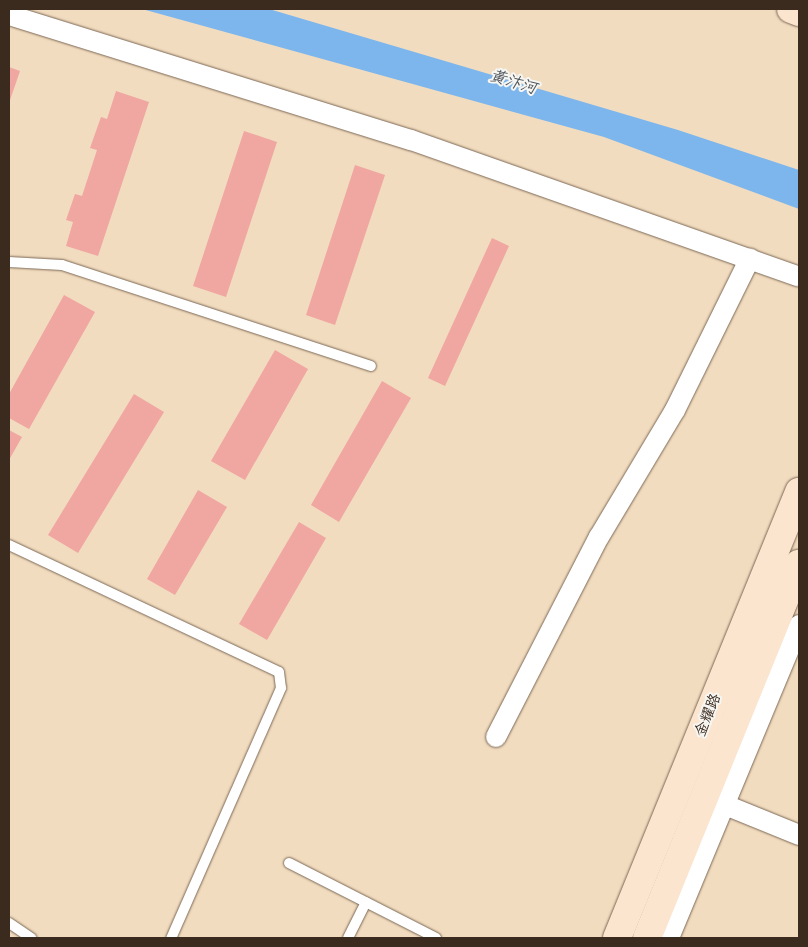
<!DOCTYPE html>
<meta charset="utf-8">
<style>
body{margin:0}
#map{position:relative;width:808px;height:947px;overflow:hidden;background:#f2dcbf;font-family:"Balsamiq Sans","LXGW WenKai TC",sans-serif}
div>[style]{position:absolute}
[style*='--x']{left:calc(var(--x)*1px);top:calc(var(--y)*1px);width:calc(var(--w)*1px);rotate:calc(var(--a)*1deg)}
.water>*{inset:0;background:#7cb6ed}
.building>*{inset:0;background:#f0a6a1}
.roads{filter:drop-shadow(0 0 1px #7b6856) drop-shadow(0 0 1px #7b6856)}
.lane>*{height:10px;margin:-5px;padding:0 5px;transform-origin:5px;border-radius:5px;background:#fff}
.street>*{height:20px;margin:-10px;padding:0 10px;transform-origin:10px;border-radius:10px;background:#fff}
.secondary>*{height:28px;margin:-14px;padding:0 14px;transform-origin:14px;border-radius:14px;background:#fce5cf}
span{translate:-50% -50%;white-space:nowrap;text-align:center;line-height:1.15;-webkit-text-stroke:4px #f6f6f2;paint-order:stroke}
.street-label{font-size:15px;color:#3b2a1e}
.water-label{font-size:16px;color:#4e545c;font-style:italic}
.frame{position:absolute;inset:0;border:10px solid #3b2a1e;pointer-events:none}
</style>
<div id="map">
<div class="water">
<i style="clip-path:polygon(142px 9px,269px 9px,678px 130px,799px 170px,799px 209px,604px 137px)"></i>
</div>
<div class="building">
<i style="clip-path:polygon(9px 67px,20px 71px,9px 103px)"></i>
<i style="clip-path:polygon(116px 91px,149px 102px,98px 256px,66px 246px,73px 222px,66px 220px,75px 194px,82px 196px,97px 150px,90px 148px,101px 117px,107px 119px)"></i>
<i style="clip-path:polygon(244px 131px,277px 142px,226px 297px,193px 286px)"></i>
<i style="clip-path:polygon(355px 165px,385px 175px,335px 325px,306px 315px)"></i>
<i style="clip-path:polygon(492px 238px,509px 246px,445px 386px,428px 378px)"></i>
<i style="clip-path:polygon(64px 295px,95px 312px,29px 429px,9px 418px,9px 394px)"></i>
<i style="clip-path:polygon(275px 350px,308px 369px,245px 480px,211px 461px)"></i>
<i style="clip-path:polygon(382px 381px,411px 398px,339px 522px,311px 505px)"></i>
<i style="clip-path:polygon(134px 394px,164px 412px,78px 553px,48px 535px)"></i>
<i style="clip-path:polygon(9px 430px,22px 437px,9px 460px)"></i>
<i style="clip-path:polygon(198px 490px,227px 507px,175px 595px,147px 579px)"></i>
<i style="clip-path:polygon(299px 522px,326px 538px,267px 640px,239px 624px)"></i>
</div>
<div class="roads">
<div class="lane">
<i style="--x:9;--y:262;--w:53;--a:3.2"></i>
<i style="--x:62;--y:265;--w:325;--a:18.1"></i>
<i style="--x:9;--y:545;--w:298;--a:25.2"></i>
<i style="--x:279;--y:672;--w:16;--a:83"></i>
<i style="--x:281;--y:688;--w:273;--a:113.7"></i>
<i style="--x:289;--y:863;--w:165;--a:27"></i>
<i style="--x:9;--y:923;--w:27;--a:34"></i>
<i style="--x:348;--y:938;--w:40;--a:-63.4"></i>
</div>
<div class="street">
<i style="--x:9;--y:15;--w:421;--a:17.3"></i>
<i style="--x:411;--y:140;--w:411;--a:19.4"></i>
<i style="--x:496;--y:737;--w:225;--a:-62.8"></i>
<i style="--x:599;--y:537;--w:148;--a:-59.1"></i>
<i style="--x:675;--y:410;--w:169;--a:-63.7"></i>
<i style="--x:713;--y:800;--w:93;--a:22.1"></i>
<i style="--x:669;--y:938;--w:339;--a:-67.4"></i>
</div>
<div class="secondary">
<i style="--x:791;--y:9;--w:9;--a:21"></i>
<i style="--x:617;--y:938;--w:482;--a:-67.8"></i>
<i style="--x:647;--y:938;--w:404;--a:-67.9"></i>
</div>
</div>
<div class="street-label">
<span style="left:708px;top:715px;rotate:-68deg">金耀路</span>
</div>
<div class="water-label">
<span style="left:513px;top:83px;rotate:17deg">黄汴河</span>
</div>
<div class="frame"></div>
</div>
